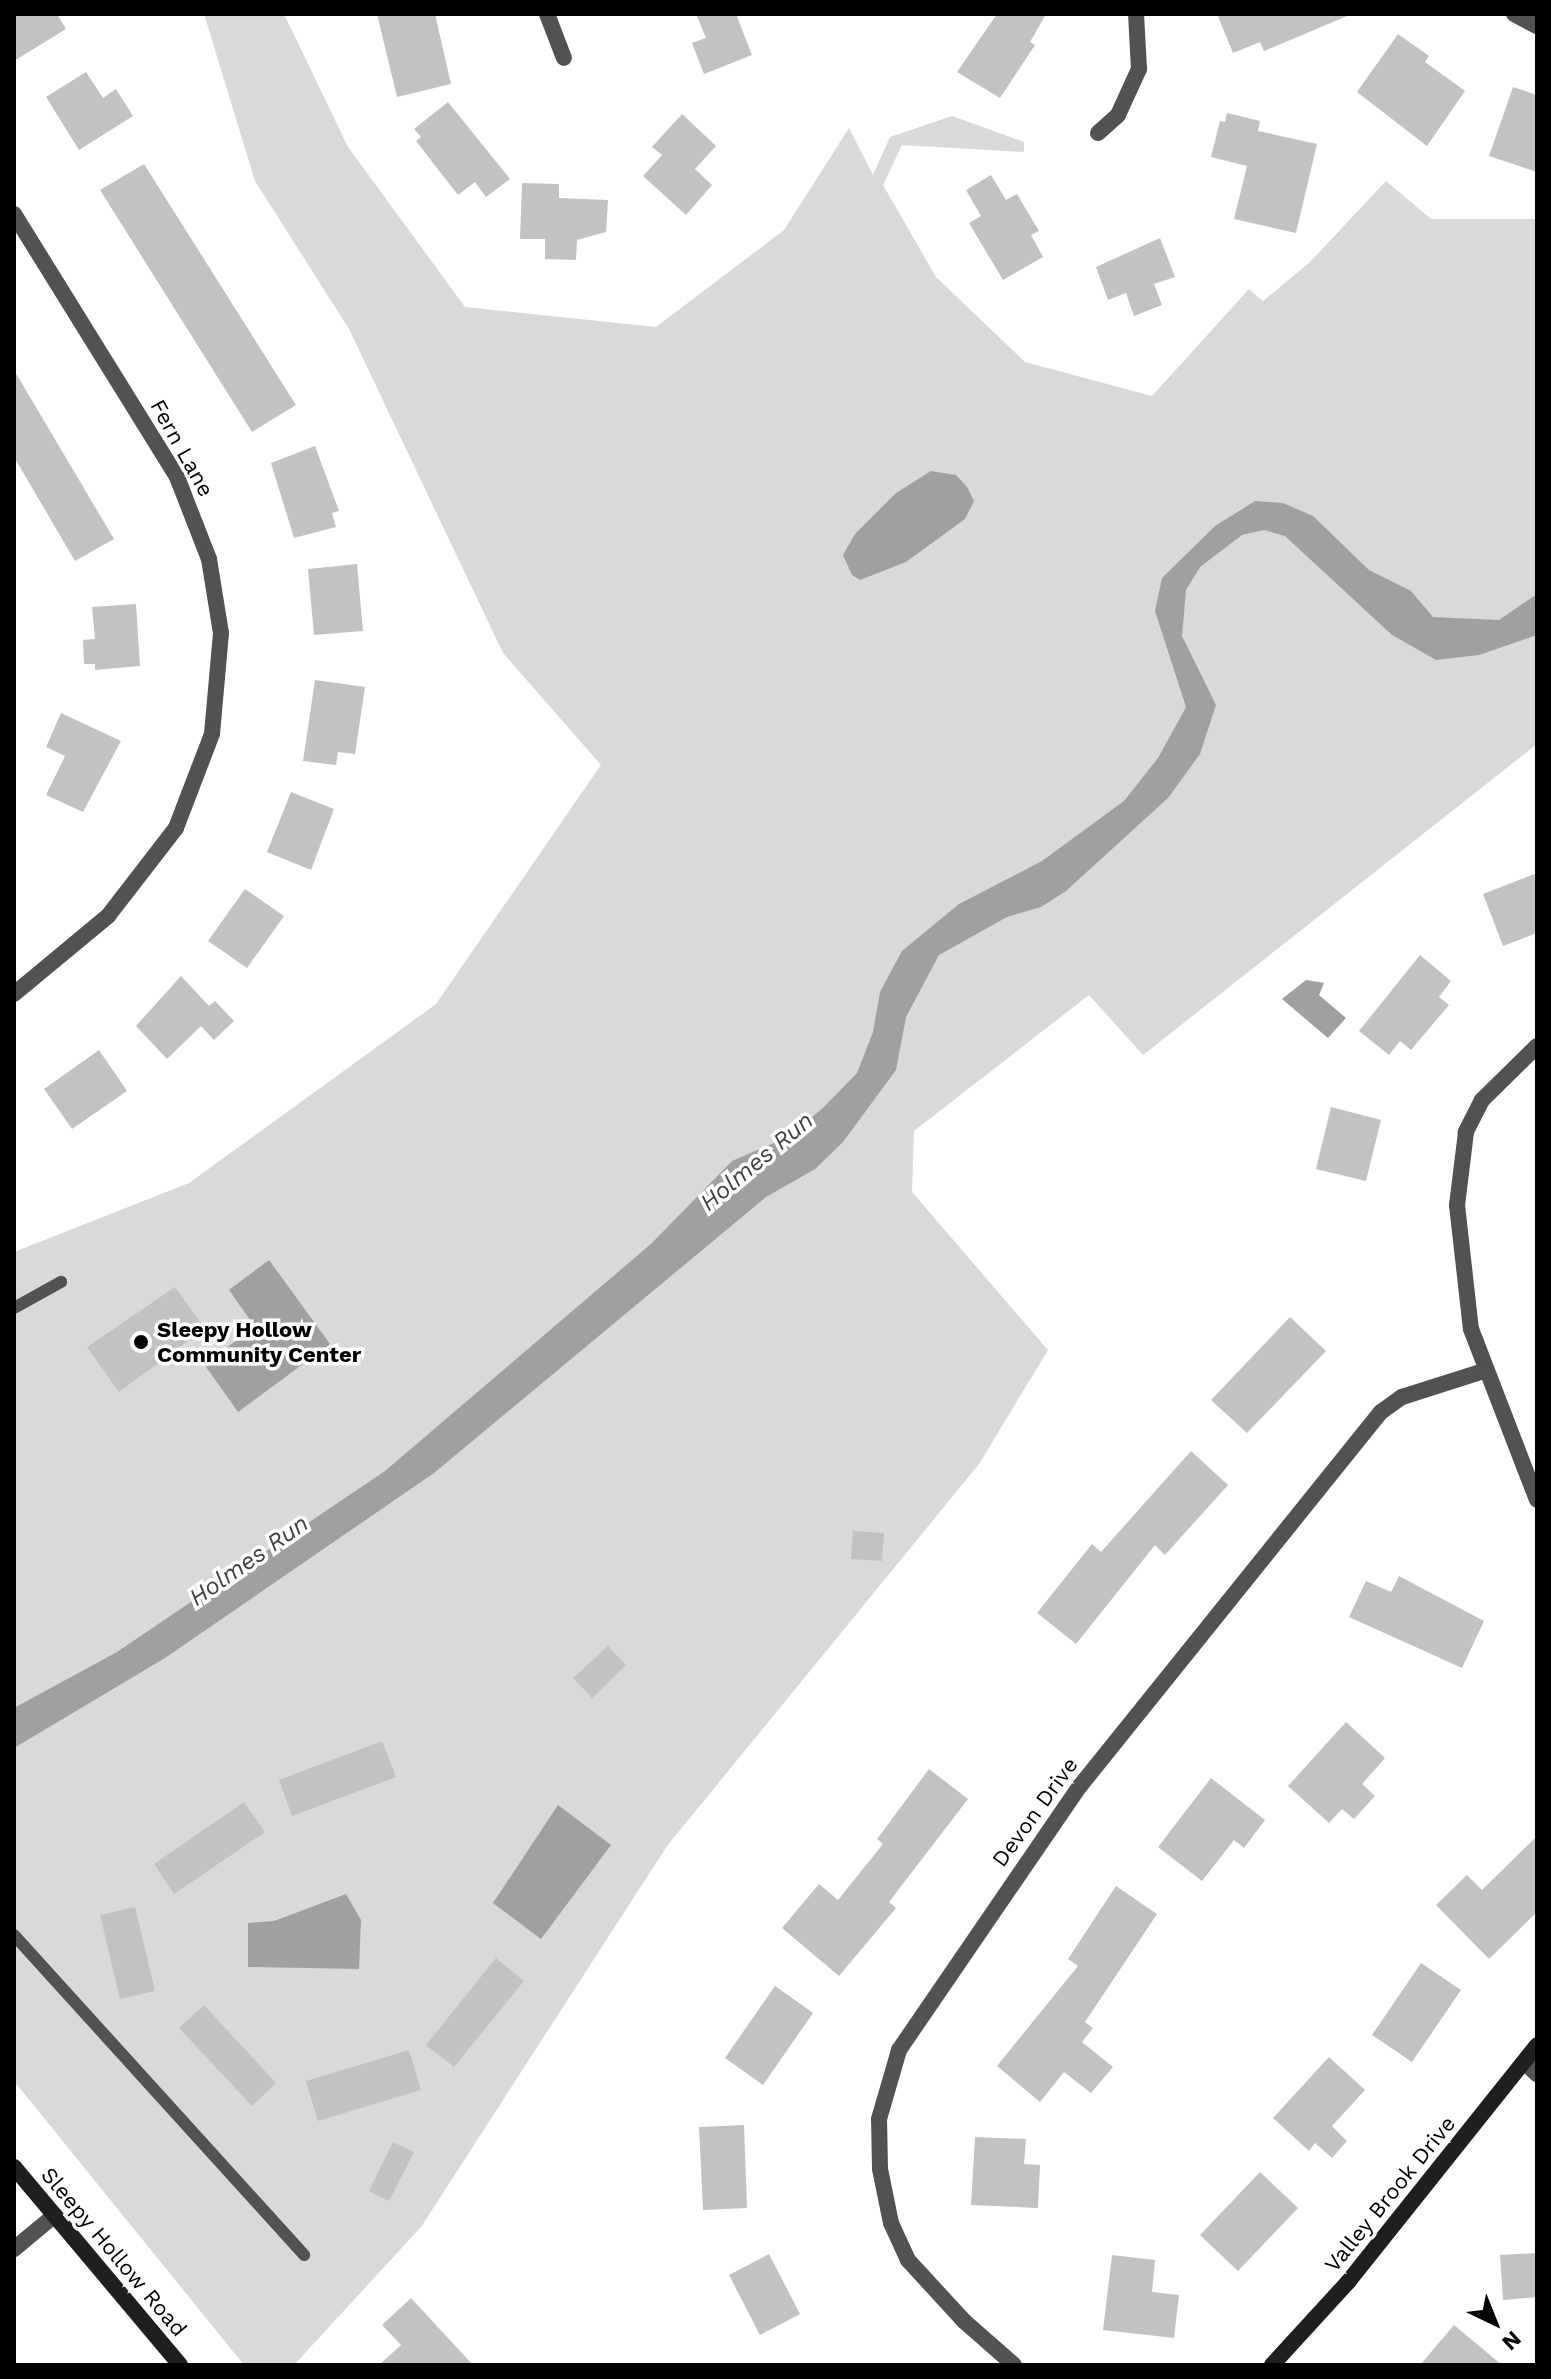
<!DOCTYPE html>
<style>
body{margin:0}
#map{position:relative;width:1551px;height:2379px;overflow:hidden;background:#fff;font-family:"Work Sans",sans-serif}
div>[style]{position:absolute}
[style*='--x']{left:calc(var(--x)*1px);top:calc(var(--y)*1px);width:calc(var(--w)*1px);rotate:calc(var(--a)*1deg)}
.green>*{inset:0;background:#d9d9d9}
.water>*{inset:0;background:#a0a0a0}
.building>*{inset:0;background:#c2c2c2}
.lane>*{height:12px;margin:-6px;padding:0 6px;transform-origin:6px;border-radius:6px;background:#525252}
.street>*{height:16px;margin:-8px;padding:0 8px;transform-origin:8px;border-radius:8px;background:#525252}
.secondary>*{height:16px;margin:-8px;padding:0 8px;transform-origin:8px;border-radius:8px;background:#1f1f1f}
.dots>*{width:22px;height:22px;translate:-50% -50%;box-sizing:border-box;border:4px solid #fff;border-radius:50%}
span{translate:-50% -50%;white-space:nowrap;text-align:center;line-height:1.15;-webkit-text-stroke:7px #fff;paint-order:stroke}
.street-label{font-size:22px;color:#000}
.poi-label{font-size:22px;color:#000;font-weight:700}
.left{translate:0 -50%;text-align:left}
.water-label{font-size:24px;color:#414141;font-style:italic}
.frame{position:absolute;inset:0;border:16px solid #000;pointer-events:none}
.north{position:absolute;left:1455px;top:2283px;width:80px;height:80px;-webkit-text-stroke:6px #fff;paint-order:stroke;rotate:137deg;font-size:22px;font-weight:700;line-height:32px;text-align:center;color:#000}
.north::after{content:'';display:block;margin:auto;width:28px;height:36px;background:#000;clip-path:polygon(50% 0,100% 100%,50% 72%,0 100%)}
</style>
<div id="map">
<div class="green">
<i style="clip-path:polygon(204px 14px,284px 14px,348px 147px,465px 307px,656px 327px,784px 230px,849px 128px,873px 175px,890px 137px,952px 116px,1024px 142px,1024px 152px,902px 145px,883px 185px,936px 277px,1025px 362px,1152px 396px,1249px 289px,1263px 301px,1310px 262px,1386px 181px,1431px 219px,1537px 219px,1537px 744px,1143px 1055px,1089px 995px,914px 1131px,912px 1192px,1048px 1350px,979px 1464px,667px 1846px,421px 2227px,294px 2365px,244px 2365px,14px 2081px,14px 1252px,189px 1183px,436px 1004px,601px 765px,503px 653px,349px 329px,255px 181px)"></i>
</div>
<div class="water">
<i style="clip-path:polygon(931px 471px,956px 475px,967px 487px,974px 501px,965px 519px,906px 562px,860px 580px,852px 575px,843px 555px,855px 534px,896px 493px)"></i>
<i style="clip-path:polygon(1255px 501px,1283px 503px,1313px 516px,1369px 570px,1411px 591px,1433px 617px,1499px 620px,1537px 594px,1537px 635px,1479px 655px,1436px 660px,1392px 635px,1285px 536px,1264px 530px,1242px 535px,1200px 567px,1186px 590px,1182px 636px,1216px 705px,1200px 754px,1168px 798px,1066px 891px,1041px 907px,1007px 917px,939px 955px,906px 1017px,896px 1070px,843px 1142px,815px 1169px,766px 1197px,434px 1473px,165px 1658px,14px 1748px,14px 1708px,117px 1652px,385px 1471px,652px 1243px,732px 1161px,786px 1138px,823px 1108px,857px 1073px,873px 1032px,880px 992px,902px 951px,959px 904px,1042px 861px,1124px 801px,1158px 758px,1186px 707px,1155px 611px,1162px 578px,1215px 526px)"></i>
<i style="clip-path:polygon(1306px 980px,1324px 983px,1319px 995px,1346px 1018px,1328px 1038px,1282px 999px)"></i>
<i style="clip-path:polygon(269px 1260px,330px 1344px,238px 1412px,204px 1364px,255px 1327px,229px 1290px)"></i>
<i style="clip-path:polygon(558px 1805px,611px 1845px,541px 1939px,493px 1903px)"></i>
<i style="clip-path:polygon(346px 1894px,361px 1920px,359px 1969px,248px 1967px,248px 1923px,274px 1921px)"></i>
</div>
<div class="building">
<i style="clip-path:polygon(14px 14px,57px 14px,66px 29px,14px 61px)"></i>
<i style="clip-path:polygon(377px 14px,435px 14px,451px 84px,397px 97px)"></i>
<i style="clip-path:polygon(696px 14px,736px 14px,752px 55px,704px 74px,692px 43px,706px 38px)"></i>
<i style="clip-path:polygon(997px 14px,1046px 14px,1030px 42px,1035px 45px,1000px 98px,957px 72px)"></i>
<i style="clip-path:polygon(1217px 14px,1352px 14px,1264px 51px,1260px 42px,1233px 53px)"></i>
<i style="clip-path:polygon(1398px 34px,1429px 56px,1425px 62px,1465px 91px,1427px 146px,1357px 92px)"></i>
<i style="clip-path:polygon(86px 72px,103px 98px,116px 89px,133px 116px,79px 150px,46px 97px)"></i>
<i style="clip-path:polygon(1513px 87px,1537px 95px,1537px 172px,1489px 156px)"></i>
<i style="clip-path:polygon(448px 102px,510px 179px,486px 197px,475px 182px,458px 195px,416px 141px,421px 137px,414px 129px)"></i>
<i style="clip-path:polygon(1227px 113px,1260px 121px,1258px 131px,1317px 144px,1296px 233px,1234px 219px,1247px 166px,1211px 157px,1220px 121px,1225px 122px)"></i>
<i style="clip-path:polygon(682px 114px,716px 146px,695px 169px,712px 185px,686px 215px,643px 176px,662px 155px,652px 147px)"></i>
<i style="clip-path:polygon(144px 164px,296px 405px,252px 432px,100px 190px)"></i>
<i style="clip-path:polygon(991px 175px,1006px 200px,1017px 194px,1039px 231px,1031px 235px,1043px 257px,1003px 280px,969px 223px,981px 216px,966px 190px)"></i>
<i style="clip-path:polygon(522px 183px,559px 184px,559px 198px,608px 200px,606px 232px,577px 240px,576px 260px,545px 259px,545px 239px,520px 239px)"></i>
<i style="clip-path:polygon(1160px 238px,1175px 277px,1154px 284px,1162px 305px,1134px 316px,1126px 293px,1108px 300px,1096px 267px)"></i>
<i style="clip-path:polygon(14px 370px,114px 539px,75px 561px,14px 457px)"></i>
<i style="clip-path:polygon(315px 446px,339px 511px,332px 513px,336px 527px,294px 538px,271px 463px)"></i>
<i style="clip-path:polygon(357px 564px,363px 631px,314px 635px,308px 569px)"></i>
<i style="clip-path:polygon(136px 604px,140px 666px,95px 670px,95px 664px,84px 664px,83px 640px,95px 639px,92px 607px)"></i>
<i style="clip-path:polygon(315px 680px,365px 687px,355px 754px,338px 752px,336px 765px,303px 761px)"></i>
<i style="clip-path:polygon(61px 713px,121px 741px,83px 812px,46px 795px,65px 756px,46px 747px)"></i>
<i style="clip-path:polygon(291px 792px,334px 809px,311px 870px,267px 852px)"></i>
<i style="clip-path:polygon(1537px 873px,1537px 933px,1503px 946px,1483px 894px)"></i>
<i style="clip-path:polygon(245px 889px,284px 916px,247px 968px,208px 941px)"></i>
<i style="clip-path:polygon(1420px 955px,1451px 981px,1439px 997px,1449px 1005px,1411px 1050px,1400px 1041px,1389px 1055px,1359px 1031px)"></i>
<i style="clip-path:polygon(181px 976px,209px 1006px,215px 1001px,234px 1021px,214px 1040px,201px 1026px,167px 1059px,136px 1026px)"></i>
<i style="clip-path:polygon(99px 1050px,127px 1091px,72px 1129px,44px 1089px)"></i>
<i style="clip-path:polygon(1331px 1107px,1381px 1120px,1366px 1181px,1316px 1169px)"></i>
<i style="clip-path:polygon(175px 1287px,202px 1325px,192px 1332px,195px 1336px,119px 1392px,87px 1347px)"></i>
<i style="clip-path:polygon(1290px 1317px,1326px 1351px,1247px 1433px,1211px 1400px)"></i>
<i style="clip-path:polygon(1191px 1451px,1228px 1485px,1165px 1555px,1155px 1545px,1076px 1644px,1037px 1613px,1092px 1544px,1101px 1552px)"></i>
<i style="clip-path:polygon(853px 1531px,884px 1533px,882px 1561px,851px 1559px)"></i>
<i style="clip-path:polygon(1399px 1576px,1484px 1621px,1462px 1668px,1349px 1617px,1366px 1581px,1391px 1592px)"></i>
<i style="clip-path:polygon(608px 1646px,626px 1665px,592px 1698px,573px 1678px)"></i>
<i style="clip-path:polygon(1346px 1722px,1385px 1758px,1362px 1784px,1375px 1796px,1354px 1819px,1342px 1809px,1329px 1823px,1288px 1786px)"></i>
<i style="clip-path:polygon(382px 1741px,396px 1777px,292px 1816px,279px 1780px)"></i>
<i style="clip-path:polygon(929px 1769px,968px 1799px,889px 1902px,896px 1908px,839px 1976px,782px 1928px,819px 1884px,838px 1900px,883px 1844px,877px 1839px)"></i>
<i style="clip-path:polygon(1211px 1778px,1265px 1820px,1244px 1848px,1234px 1840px,1202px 1881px,1158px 1847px)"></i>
<i style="clip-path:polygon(244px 1802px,265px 1832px,174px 1894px,154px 1864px)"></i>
<i style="clip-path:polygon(1537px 1836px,1537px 1912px,1489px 1959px,1436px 1905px,1467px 1875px,1482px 1890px)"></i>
<i style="clip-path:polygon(1116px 1886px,1157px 1914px,1085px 2022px,1093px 2028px,1082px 2042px,1113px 2067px,1091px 2093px,1064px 2072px,1040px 2102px,997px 2066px,1078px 1966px,1068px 1959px)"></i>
<i style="clip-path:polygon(135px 1907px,155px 1991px,120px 1999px,100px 1915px)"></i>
<i style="clip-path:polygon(496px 1958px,524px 1981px,454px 2067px,426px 2045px)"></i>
<i style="clip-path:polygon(1421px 1963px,1461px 1990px,1412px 2062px,1372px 2035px)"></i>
<i style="clip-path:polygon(775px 1986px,813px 2013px,763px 2085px,725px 2058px)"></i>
<i style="clip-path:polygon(204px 2005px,276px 2083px,252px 2106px,179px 2028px)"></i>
<i style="clip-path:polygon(409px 2050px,421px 2090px,318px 2121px,306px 2081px)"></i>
<i style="clip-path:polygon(1329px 2057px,1365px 2090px,1332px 2126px,1347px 2141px,1332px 2158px,1315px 2143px,1309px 2151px,1273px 2118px)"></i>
<i style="clip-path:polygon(744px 2125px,747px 2208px,703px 2210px,699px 2127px)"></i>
<i style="clip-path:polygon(975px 2137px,1026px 2139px,1024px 2164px,1040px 2165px,1038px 2208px,971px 2205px)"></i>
<i style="clip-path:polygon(393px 2142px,414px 2152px,389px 2201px,369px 2191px)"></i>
<i style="clip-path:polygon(1260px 2172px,1298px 2208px,1238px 2271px,1200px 2235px)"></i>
<i style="clip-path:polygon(1537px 2253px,1537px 2297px,1503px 2300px,1500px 2255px)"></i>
<i style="clip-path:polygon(769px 2254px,800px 2314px,760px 2335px,729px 2275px)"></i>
<i style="clip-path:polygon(1112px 2255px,1155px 2260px,1152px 2292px,1179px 2295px,1174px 2338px,1103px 2330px)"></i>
<i style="clip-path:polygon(411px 2298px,473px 2365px,379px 2365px,401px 2345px,382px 2325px)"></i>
<i style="clip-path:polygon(1454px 2325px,1502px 2365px,1420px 2365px)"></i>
</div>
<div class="lane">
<i style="--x:14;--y:1308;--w:54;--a:-29"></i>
<i style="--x:14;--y:1935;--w:432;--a:47.8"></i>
</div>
<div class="street">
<i style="--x:547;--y:14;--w:47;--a:68.9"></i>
<i style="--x:1514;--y:14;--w:26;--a:28"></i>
<i style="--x:1098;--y:133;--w:27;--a:-42"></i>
<i style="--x:1118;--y:115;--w:51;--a:-65.5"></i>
<i style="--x:1139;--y:69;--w:55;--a:-93.1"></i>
<i style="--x:14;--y:214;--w:309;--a:58.2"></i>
<i style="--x:177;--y:477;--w:88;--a:68.7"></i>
<i style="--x:209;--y:559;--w:75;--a:80.8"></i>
<i style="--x:221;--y:633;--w:101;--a:95.1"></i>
<i style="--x:212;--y:734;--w:101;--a:111"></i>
<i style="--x:176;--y:828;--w:111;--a:127.7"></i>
<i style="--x:108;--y:916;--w:122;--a:140.3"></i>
<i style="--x:1537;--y:1046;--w:77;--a:135.5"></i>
<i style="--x:1482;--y:1100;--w:36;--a:117"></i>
<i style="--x:1466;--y:1132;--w:74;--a:97"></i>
<i style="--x:1457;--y:1205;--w:125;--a:83.6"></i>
<i style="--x:1471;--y:1329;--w:183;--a:68.9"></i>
<i style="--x:1524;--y:2062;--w:18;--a:43"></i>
<i style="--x:14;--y:2249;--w:53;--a:-39.7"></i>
<i style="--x:1014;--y:2365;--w:67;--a:-138.7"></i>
<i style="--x:964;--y:2321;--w:83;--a:-132.6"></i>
<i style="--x:908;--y:2260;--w:41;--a:-114.7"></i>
<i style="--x:891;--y:2223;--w:55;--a:-101.5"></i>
<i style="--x:880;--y:2169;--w:50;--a:-91.1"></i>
<i style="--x:879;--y:2119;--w:72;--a:-73.8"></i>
<i style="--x:899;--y:2050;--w:320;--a:-55.6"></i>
<i style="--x:1080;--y:1786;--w:480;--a:-51.2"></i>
<i style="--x:1381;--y:1412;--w:26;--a:-36"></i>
<i style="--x:1402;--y:1397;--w:86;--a:-17.6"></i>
</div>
<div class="secondary">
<i style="--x:14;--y:2167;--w:258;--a:50"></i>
<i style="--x:1272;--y:2365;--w:113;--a:-47.5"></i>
<i style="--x:1348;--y:2282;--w:303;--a:-51.4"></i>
</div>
<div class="dots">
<i style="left:141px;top:1342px;background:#000"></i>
</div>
<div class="street-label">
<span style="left:182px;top:448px;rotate:61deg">Fern Lane</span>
<span style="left:1035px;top:1812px;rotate:-54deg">Devon Drive</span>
<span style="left:1390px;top:2194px;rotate:-51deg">Valley Brook Drive</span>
<span style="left:114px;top:2252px;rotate:50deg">Sleepy Hollow Road</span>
</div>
<div class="poi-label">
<span class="left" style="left:157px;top:1342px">Sleepy Hollow<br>Community Center</span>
</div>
<div class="water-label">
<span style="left:757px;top:1162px;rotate:-40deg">Holmes Run</span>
<span style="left:249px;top:1561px;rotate:-35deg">Holmes Run</span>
</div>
<div class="frame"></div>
<div class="north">N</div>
</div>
